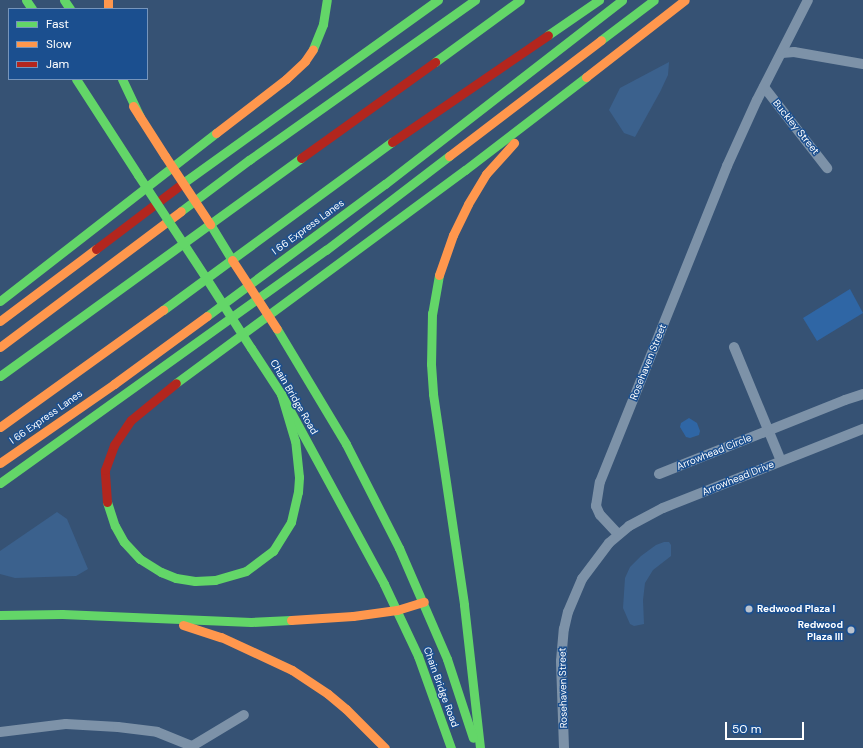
<!DOCTYPE html>
<style>
body{margin:0}
#map{position:relative;width:863px;height:748px;overflow:hidden;background:#365274;font-family:"DM Sans",sans-serif}
div>[style]{position:absolute}
[style*='--x']{left:calc(var(--x)*1px);top:calc(var(--y)*1px);width:calc(var(--w)*1px);rotate:calc(var(--a)*1deg)}
.green>*{inset:0;background:#2f66a5}
.water>*{inset:0;background:#3b618d}
.street>*{height:10px;margin:-5px;padding:0 5px;transform-origin:5px;border-radius:5px;background:#7d92a8}
.fast>*{height:9px;margin:-4.5px;padding:0 4.5px;transform-origin:4.5px;border-radius:4.5px;background:#63d668}
.slow>*{height:9px;margin:-4.5px;padding:0 4.5px;transform-origin:4.5px;border-radius:4.5px;background:#ff974d}
.jam>*{height:9px;margin:-4.5px;padding:0 4.5px;transform-origin:4.5px;border-radius:4.5px;background:#b3261e}
.fast-bridge>*{height:9px;margin:-4.5px;padding:0 4.5px;transform-origin:4.5px;border-radius:4.5px;background:#63d668}
.slow-bridge>*{height:9px;margin:-4.5px;padding:0 4.5px;transform-origin:4.5px;border-radius:4.5px;background:#ff974d}
.dots>*{width:11px;height:11px;translate:-50% -50%;box-sizing:border-box;border:2px solid #1b4f8f;border-radius:50%}
span{translate:-50% -50%;white-space:nowrap;text-align:center;line-height:1.15;-webkit-text-stroke:3px #1b4f8f;paint-order:stroke}
.street-label{font-size:10px;color:#fff}
.poi-label{font-size:10px;color:#fff;font-weight:700}
.left{translate:0 -50%;text-align:left}
.right{translate:-100% -50%;text-align:right}
.legend{position:absolute;left:8px;top:8px;width:140px;height:72px;box-sizing:border-box;background:#1b4f8f;border:1px solid #7695bc;margin:0;padding:5px 7px;list-style:none;font-size:12px;color:#fff}
.legend li{display:flex;align-items:center;gap:8px;height:20px}
.legend b{width:20px;border:1px solid #7695bc}
.scale{position:absolute;left:725px;top:722px;width:79px;height:18px;box-sizing:border-box;border:2px solid #fff;border-top:0;padding-left:5px;font-size:12px;line-height:14px;white-space:nowrap;color:#fff;-webkit-text-stroke:3px #1b4f8f;paint-order:stroke}
</style>
<div id="map">
<div class="green">
<i style="clip-path:polygon(850px 289px,863px 313px,817px 341px,803px 318px)"></i>
<i style="clip-path:polygon(689px 418px,697px 423px,700px 431px,699px 435px,690px 438px,686px 437px,680px 427px,681px 423px)"></i>
</div>
<div class="water">
<i style="clip-path:polygon(669px 62px,668px 75px,660px 92px,635px 137px,624px 133px,609px 110px,620px 88px)"></i>
<i style="clip-path:polygon(57px 512px,67px 519px,88px 569px,76px 576px,15px 578px,0 574px,0 551px)"></i>
<i style="clip-path:polygon(664px 542px,669px 542px,671px 545px,671px 556px,653px 570px,645px 583px,643px 600px,644px 624px,634px 626px,630px 624px,623px 608px,625px 578px,630px 567px,641px 556px,656px 545px)"></i>
</div>
<div class="street">
<i style="--x:782;--y:53;--w:12;--a:-5"></i>
<i style="--x:794;--y:52;--w:70;--a:9.9"></i>
<i style="--x:764;--y:87;--w:103;--a:52.1"></i>
<i style="--x:734;--y:347;--w:123;--a:67.6"></i>
<i style="--x:659;--y:474;--w:200;--a:-21.7"></i>
<i style="--x:845;--y:400;--w:19;--a:-18"></i>
<i style="--x:618;--y:534;--w:26;--a:-133"></i>
<i style="--x:600;--y:515;--w:10;--a:-114"></i>
<i style="--x:596;--y:506;--w:24;--a:-81"></i>
<i style="--x:600;--y:482;--w:341;--a:-68.1"></i>
<i style="--x:727;--y:166;--w:72;--a:-65.6"></i>
<i style="--x:757;--y:100;--w:112;--a:-63"></i>
<i style="--x:0;--y:732;--w:66;--a:-6.9"></i>
<i style="--x:66;--y:724;--w:52;--a:3.3"></i>
<i style="--x:118;--y:727;--w:39;--a:7"></i>
<i style="--x:157;--y:732;--w:37;--a:22"></i>
<i style="--x:191;--y:746;--w:2;--a:63"></i>
<i style="--x:189;--y:748;--w:64;--a:-31"></i>
<i style="--x:564;--y:748;--w:87;--a:-92"></i>
<i style="--x:561;--y:661;--w:32;--a:-85"></i>
<i style="--x:564;--y:629;--w:17;--a:-77"></i>
<i style="--x:568;--y:612;--w:36;--a:-67"></i>
<i style="--x:582;--y:579;--w:45;--a:-53.1"></i>
<i style="--x:609;--y:543;--w:26;--a:-40"></i>
<i style="--x:629;--y:526;--w:38;--a:-28"></i>
<i style="--x:663;--y:508;--w:215;--a:-21.6"></i>
</div>
<div class="fast">
<i style="--x:26;--y:0;--w:11;--a:56"></i>
<i style="--x:64;--y:0;--w:11;--a:56"></i>
<i style="--x:548;--y:35;--w:62;--a:-34.5"></i>
<i style="--x:601;--y:40;--w:66;--a:-37"></i>
<i style="--x:313;--y:49;--w:27;--a:-68"></i>
<i style="--x:323;--y:24;--w:24;--a:-81"></i>
<i style="--x:435;--y:62;--w:105;--a:-36.1"></i>
<i style="--x:76;--y:79;--w:114;--a:57.1"></i>
<i style="--x:122;--y:79;--w:42;--a:64.7"></i>
<i style="--x:183;--y:183;--w:314;--a:-35.7"></i>
<i style="--x:181;--y:211;--w:85;--a:-36.9"></i>
<i style="--x:249;--y:160;--w:277;--a:-35.3"></i>
<i style="--x:210;--y:224;--w:42;--a:58.6"></i>
<i style="--x:183;--y:243;--w:42;--a:56.7"></i>
<i style="--x:439;--y:275;--w:39;--a:100"></i>
<i style="--x:432;--y:313;--w:51;--a:91.1"></i>
<i style="--x:431;--y:364;--w:30;--a:86"></i>
<i style="--x:433;--y:394;--w:213;--a:81.6"></i>
<i style="--x:464;--y:605;--w:144;--a:83.6"></i>
<i style="--x:0;--y:301;--w:274;--a:-37.9"></i>
<i style="--x:163;--y:310;--w:284;--a:-36.3"></i>
<i style="--x:207;--y:316;--w:222;--a:-36.6"></i>
<i style="--x:385;--y:184;--w:300;--a:-37.8"></i>
<i style="--x:277;--y:329;--w:134;--a:59"></i>
<i style="--x:346;--y:444;--w:117;--a:63"></i>
<i style="--x:399;--y:548;--w:121;--a:66.6"></i>
<i style="--x:447;--y:659;--w:83;--a:71.8"></i>
<i style="--x:251;--y:348;--w:55;--a:56.9"></i>
<i style="--x:281;--y:394;--w:216;--a:61.5"></i>
<i style="--x:384;--y:584;--w:80;--a:64.7"></i>
<i style="--x:418;--y:656;--w:98;--a:70.3"></i>
<i style="--x:0;--y:376;--w:372;--a:-35.9"></i>
<i style="--x:176;--y:383;--w:359;--a:-36.4"></i>
<i style="--x:465;--y:170;--w:153;--a:-37.5"></i>
<i style="--x:0;--y:483;--w:401;--a:-35.6"></i>
<i style="--x:326;--y:250;--w:155;--a:-37.4"></i>
<i style="--x:107;--y:502;--w:25;--a:72"></i>
<i style="--x:115;--y:526;--w:18;--a:61"></i>
<i style="--x:124;--y:542;--w:23;--a:47"></i>
<i style="--x:140;--y:559;--w:25;--a:32"></i>
<i style="--x:161;--y:572;--w:16;--a:22"></i>
<i style="--x:176;--y:578;--w:19;--a:9"></i>
<i style="--x:195;--y:581;--w:20;--a:-3"></i>
<i style="--x:215;--y:580;--w:32;--a:-16"></i>
<i style="--x:246;--y:571;--w:34;--a:-37"></i>
<i style="--x:273;--y:551;--w:34;--a:-58"></i>
<i style="--x:291;--y:522;--w:31;--a:-77"></i>
<i style="--x:298;--y:492;--w:15;--a:-86"></i>
<i style="--x:299;--y:477;--w:36;--a:-96"></i>
<i style="--x:295;--y:441;--w:49;--a:-106.6"></i>
<i style="--x:0;--y:615;--w:62;--a:-0.9"></i>
<i style="--x:62;--y:614;--w:189;--a:2.4"></i>
<i style="--x:251;--y:622;--w:40;--a:-2.9"></i>
</div>
<div class="slow">
<i style="--x:108;--y:0;--w:9;--a:90"></i>
<i style="--x:586;--y:77;--w:125;--a:-37.9"></i>
<i style="--x:133;--y:106;--w:59;--a:57.4"></i>
<i style="--x:216;--y:133;--w:88;--a:-37.6"></i>
<i style="--x:286;--y:79;--w:26;--a:-43"></i>
<i style="--x:305;--y:61;--w:14;--a:-56"></i>
<i style="--x:449;--y:156;--w:191;--a:-37.3"></i>
<i style="--x:439;--y:275;--w:42;--a:-70.7"></i>
<i style="--x:453;--y:235;--w:34;--a:-64"></i>
<i style="--x:468;--y:204;--w:35;--a:-59"></i>
<i style="--x:486;--y:174;--w:42;--a:-47.9"></i>
<i style="--x:0;--y:321;--w:120;--a:-36.9"></i>
<i style="--x:0;--y:347;--w:226;--a:-36.9"></i>
<i style="--x:0;--y:427;--w:201;--a:-35.7"></i>
<i style="--x:0;--y:463;--w:139;--a:-34.7"></i>
<i style="--x:114;--y:384;--w:115;--a:-36.2"></i>
<i style="--x:291;--y:620;--w:62;--a:-3.7"></i>
<i style="--x:353;--y:616;--w:44;--a:-7.8"></i>
<i style="--x:397;--y:610;--w:28;--a:-17"></i>
<i style="--x:183;--y:625;--w:40;--a:18"></i>
<i style="--x:221;--y:637;--w:78;--a:24.9"></i>
<i style="--x:292;--y:670;--w:43;--a:33.7"></i>
<i style="--x:328;--y:694;--w:23;--a:40"></i>
<i style="--x:346;--y:709;--w:55;--a:45"></i>
</div>
<div class="jam">
<i style="--x:392;--y:142;--w:189;--a:-34.4"></i>
<i style="--x:301;--y:158;--w:165;--a:-35.6"></i>
<i style="--x:96;--y:249;--w:109;--a:-37.2"></i>
<i style="--x:107;--y:502;--w:32;--a:-94"></i>
<i style="--x:105;--y:470;--w:27;--a:-70"></i>
<i style="--x:114;--y:445;--w:30;--a:-56"></i>
<i style="--x:131;--y:420;--w:58;--a:-39.4"></i>
</div>
<div class="fast-bridge">
<i style="--x:138;--y:175;--w:82;--a:56.5"></i>
<i style="--x:206;--y:278;--w:83;--a:57.3"></i>
</div>
<div class="slow-bridge">
<i style="--x:165;--y:156;--w:82;--a:56.5"></i>
<i style="--x:232;--y:260;--w:82;--a:56.9"></i>
</div>
<div class="dots">
<i style="left:749px;top:609px;background:#b9c2ce"></i>
<i style="left:851px;top:630px;background:#b9c2ce"></i>
</div>
<div class="street-label">
<span style="left:796px;top:127px;rotate:51deg">Buckley Street</span>
<span style="left:308px;top:227px;rotate:-36deg">I 66 Express Lanes</span>
<span style="left:648px;top:362px;rotate:-68deg">Rosehaven Street</span>
<span style="left:294px;top:397px;rotate:60deg">Chain Bridge Road</span>
<span style="left:46px;top:417px;rotate:-35deg">I 66 Express Lanes</span>
<span style="left:714px;top:452px;rotate:-22deg">Arrowhead Circle</span>
<span style="left:738px;top:478px;rotate:-22deg">Arrowhead Drive</span>
<span style="left:441px;top:687px;rotate:70deg">Chain Bridge Road</span>
<span style="left:563px;top:688px;rotate:-91deg">Rosehaven Street</span>
</div>
<div class="poi-label">
<span class="left" style="left:757px;top:609px">Redwood Plaza I</span>
<span class="right" style="left:843px;top:630px">Redwood<br>Plaza III</span>
</div>
<ul class="legend">
<li><b style="height:5px;background:#63d668"></b>Fast</li>
<li><b style="height:5px;background:#ff974d"></b>Slow</li>
<li><b style="height:5px;background:#b3261e"></b>Jam</li>
</ul>
<div class="scale">50 m</div>
</div>
